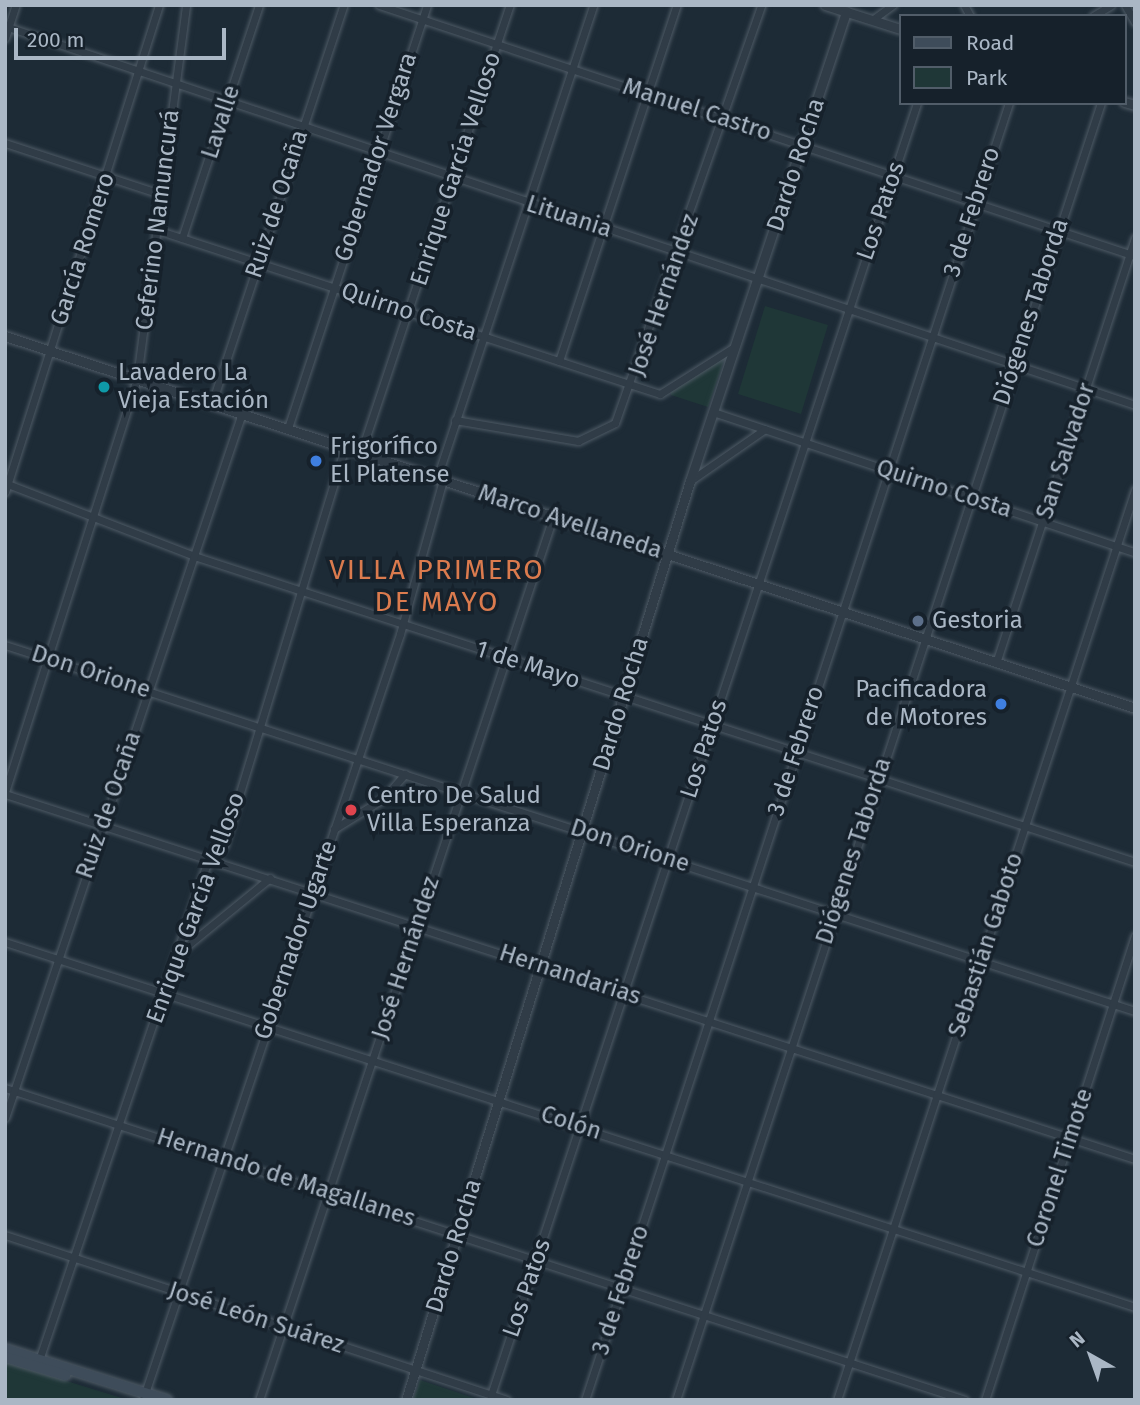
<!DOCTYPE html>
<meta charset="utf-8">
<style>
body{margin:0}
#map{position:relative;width:1140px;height:1405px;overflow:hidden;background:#1d2b36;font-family:"Fira Sans",sans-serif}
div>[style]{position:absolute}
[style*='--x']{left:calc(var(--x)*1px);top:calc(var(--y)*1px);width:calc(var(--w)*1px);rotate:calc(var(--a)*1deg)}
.green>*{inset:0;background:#1f3737}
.roads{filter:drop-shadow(0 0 2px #4e5a65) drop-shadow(0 0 2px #4e5a65)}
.minor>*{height:7px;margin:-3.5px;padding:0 3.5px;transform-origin:3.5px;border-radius:3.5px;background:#303c47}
.tertiary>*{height:9px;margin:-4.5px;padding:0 4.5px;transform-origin:4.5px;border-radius:4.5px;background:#303c47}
.secondary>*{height:10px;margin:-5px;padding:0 5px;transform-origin:5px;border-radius:5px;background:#3e4c5a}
.dots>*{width:19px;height:19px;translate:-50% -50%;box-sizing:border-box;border:4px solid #16212b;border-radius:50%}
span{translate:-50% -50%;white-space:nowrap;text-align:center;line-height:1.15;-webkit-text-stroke:7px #16212b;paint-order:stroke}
.street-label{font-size:24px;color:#aab7c5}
.poi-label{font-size:24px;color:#aab7c5}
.left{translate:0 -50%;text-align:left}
.right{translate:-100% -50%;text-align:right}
.quarter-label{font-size:28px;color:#db7b4e;letter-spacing:2px}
.frame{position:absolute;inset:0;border:7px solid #aab7c5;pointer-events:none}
.legend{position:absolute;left:899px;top:14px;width:228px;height:91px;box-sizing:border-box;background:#16212b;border:2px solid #515d69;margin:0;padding:9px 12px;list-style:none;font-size:21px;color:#aab7c5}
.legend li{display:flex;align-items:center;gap:14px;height:35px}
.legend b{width:35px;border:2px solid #515d69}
.north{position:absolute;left:1056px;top:1321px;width:70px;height:70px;-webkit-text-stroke:5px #16212b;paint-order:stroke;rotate:320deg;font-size:19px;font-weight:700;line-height:28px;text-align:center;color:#aab7c5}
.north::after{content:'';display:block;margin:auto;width:24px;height:32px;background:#aab7c5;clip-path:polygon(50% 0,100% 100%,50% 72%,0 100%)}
.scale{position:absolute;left:14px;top:28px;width:212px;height:32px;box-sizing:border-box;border:4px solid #aab7c5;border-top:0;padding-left:9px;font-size:21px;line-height:24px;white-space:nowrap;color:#aab7c5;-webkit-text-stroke:5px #16212b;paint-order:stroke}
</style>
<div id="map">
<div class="green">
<i style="clip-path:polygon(765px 306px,828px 325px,801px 414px,738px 394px)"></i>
<i style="clip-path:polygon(726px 355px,708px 407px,671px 395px,671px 391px)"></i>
<i style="clip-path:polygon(5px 1362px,128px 1400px,5px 1400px)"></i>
<i style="clip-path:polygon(420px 1380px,480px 1400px,413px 1400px)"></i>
</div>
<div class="roads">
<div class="minor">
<i style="--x:379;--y:5;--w:797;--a:18.37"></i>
<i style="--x:964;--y:5;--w:13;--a:61"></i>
<i style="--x:1125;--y:5;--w:20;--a:60"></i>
<i style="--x:1093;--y:16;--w:21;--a:-31"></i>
<i style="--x:872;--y:20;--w:26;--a:-36"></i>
<i style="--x:5;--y:26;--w:1192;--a:18.54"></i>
<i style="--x:5;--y:38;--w:35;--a:-72"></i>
<i style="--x:5;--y:143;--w:163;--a:18.2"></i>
<i style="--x:157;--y:230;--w:529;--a:18.06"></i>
<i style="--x:660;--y:394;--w:88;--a:-32.4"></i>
<i style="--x:182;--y:238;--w:245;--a:-71.7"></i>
<i style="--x:559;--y:361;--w:375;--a:-71.7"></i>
<i style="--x:212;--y:403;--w:419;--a:-71.7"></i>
<i style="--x:713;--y:412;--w:445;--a:18.4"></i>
<i style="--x:455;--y:420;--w:125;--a:9.7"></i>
<i style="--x:578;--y:441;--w:41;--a:-25.9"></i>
<i style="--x:615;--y:423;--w:443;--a:-70.7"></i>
<i style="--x:288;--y:428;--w:445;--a:-71.8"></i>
<i style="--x:361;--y:452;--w:471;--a:-71.6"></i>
<i style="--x:437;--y:478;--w:498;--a:-71.7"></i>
<i style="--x:690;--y:481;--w:91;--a:-34.7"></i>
<i style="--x:5;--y:483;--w:203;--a:21.1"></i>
<i style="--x:194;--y:556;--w:990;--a:18.01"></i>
<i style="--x:5;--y:492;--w:511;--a:-72.45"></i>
<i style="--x:5;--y:645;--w:1188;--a:17.95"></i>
<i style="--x:996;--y:663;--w:447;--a:-71.9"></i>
<i style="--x:5;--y:792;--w:435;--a:-72.3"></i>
<i style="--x:137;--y:378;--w:376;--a:-82.5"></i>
<i style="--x:5;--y:794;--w:1187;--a:17.9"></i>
<i style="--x:334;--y:829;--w:59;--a:-31.8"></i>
<i style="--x:384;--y:798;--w:32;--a:-49"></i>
<i style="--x:5;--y:942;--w:1187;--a:17.9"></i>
<i style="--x:177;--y:954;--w:120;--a:-39.3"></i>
<i style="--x:5;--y:1088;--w:1009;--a:18"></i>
<i style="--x:5;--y:1118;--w:744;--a:-71.42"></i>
<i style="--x:5;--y:1235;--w:528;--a:18.19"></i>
<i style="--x:38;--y:1363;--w:525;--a:-71.32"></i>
<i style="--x:206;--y:866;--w:28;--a:-49"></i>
<i style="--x:224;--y:845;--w:416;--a:-73.1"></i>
<i style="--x:491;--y:1395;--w:1360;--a:-71.75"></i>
<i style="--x:143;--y:1399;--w:807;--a:-71.43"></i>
<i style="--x:400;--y:634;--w:160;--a:-74.4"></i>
<i style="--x:259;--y:1400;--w:931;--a:-71.58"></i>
<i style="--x:585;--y:1400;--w:1365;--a:-71.9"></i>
<i style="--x:676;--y:1400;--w:1365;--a:-71.86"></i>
<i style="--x:837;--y:1400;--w:958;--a:-71.87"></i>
<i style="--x:985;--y:1400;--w:488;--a:-72.1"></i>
</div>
<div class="tertiary">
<i style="--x:825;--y:5;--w:79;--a:17.7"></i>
<i style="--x:1124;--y:102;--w:11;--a:15"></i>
<i style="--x:5;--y:336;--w:1190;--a:18.22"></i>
<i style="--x:406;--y:1400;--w:962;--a:-72.83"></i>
<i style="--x:690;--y:481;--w:495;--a:-71.6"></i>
</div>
<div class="secondary">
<i style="--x:5;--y:1349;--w:170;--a:17.5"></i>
<i style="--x:5;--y:1357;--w:63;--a:16.7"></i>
</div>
</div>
<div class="dots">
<i style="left:104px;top:387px;background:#0f9aa8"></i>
<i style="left:316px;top:461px;background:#3f7fe0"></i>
<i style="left:918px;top:621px;background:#5c6f8a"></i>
<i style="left:1001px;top:704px;background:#3f7fe0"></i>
<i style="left:351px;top:810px;background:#e0444e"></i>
</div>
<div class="street-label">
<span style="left:697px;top:110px;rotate:18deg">Manuel Castro</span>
<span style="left:221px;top:122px;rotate:-72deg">Lavalle</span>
<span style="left:376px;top:157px;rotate:-72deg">Gobernador Vergara</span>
<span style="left:796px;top:165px;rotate:-72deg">Dardo Rocha</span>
<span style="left:456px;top:169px;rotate:-72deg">Enrique García Velloso</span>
<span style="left:277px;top:204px;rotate:-72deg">Ruiz de Ocaña</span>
<span style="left:881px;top:211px;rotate:-71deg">Los Patos</span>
<span style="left:972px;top:212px;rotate:-72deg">3 de Febrero</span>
<span style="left:569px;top:217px;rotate:18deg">Lituania</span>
<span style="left:158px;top:220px;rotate:-83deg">Ceferino Namuncurá</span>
<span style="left:83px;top:249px;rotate:-72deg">García Romero</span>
<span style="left:664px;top:295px;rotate:-71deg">José Hernández</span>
<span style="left:409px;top:312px;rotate:18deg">Quirno Costa</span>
<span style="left:1031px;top:312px;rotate:-72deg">Diógenes Taborda</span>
<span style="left:1066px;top:451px;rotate:-72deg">San Salvador</span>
<span style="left:944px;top:489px;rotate:18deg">Quirno Costa</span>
<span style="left:570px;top:522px;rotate:18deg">Marco Avellaneda</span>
<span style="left:528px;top:665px;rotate:18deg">1 de Mayo</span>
<span style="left:91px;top:672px;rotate:18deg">Don Orione</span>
<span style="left:621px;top:704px;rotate:-73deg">Dardo Rocha</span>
<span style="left:704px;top:749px;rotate:-72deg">Los Patos</span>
<span style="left:796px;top:751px;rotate:-72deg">3 de Febrero</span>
<span style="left:109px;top:805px;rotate:-71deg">Ruiz de Ocaña</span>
<span style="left:630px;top:846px;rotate:18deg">Don Orione</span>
<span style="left:854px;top:851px;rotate:-72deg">Diógenes Taborda</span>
<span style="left:196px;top:908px;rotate:-70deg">Enrique García Velloso</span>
<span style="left:296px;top:940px;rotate:-71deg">Gobernador Ugarte</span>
<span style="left:986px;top:945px;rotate:-72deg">Sebastián Gaboto</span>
<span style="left:406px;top:958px;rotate:-72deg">José Hernández</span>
<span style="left:570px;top:975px;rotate:18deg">Hernandarias</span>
<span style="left:571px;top:1123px;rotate:18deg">Colón</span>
<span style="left:1060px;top:1168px;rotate:-72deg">Coronel Timote</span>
<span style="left:286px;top:1178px;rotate:18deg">Hernando de Magallanes</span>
<span style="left:454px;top:1246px;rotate:-73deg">Dardo Rocha</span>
<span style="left:527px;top:1288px;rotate:-71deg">Los Patos</span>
<span style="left:621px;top:1290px;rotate:-72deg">3 de Febrero</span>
<span style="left:256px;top:1318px;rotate:18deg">José León Suárez</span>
</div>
<div class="poi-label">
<span class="left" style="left:118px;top:387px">Lavadero La<br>Vieja Estación</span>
<span class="left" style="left:330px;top:461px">Frigorífico<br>El Platense</span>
<span class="left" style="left:932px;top:621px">Gestoria</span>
<span class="right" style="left:987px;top:704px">Pacificadora<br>de Motores</span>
<span class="left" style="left:367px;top:810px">Centro De Salud<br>Villa Esperanza</span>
</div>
<div class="quarter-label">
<span style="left:437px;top:586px">VILLA PRIMERO<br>DE MAYO</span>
</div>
<div class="frame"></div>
<ul class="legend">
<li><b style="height:9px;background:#3e4c5a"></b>Road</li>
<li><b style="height:19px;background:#1f3737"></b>Park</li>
</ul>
<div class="north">N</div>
<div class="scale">200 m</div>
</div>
